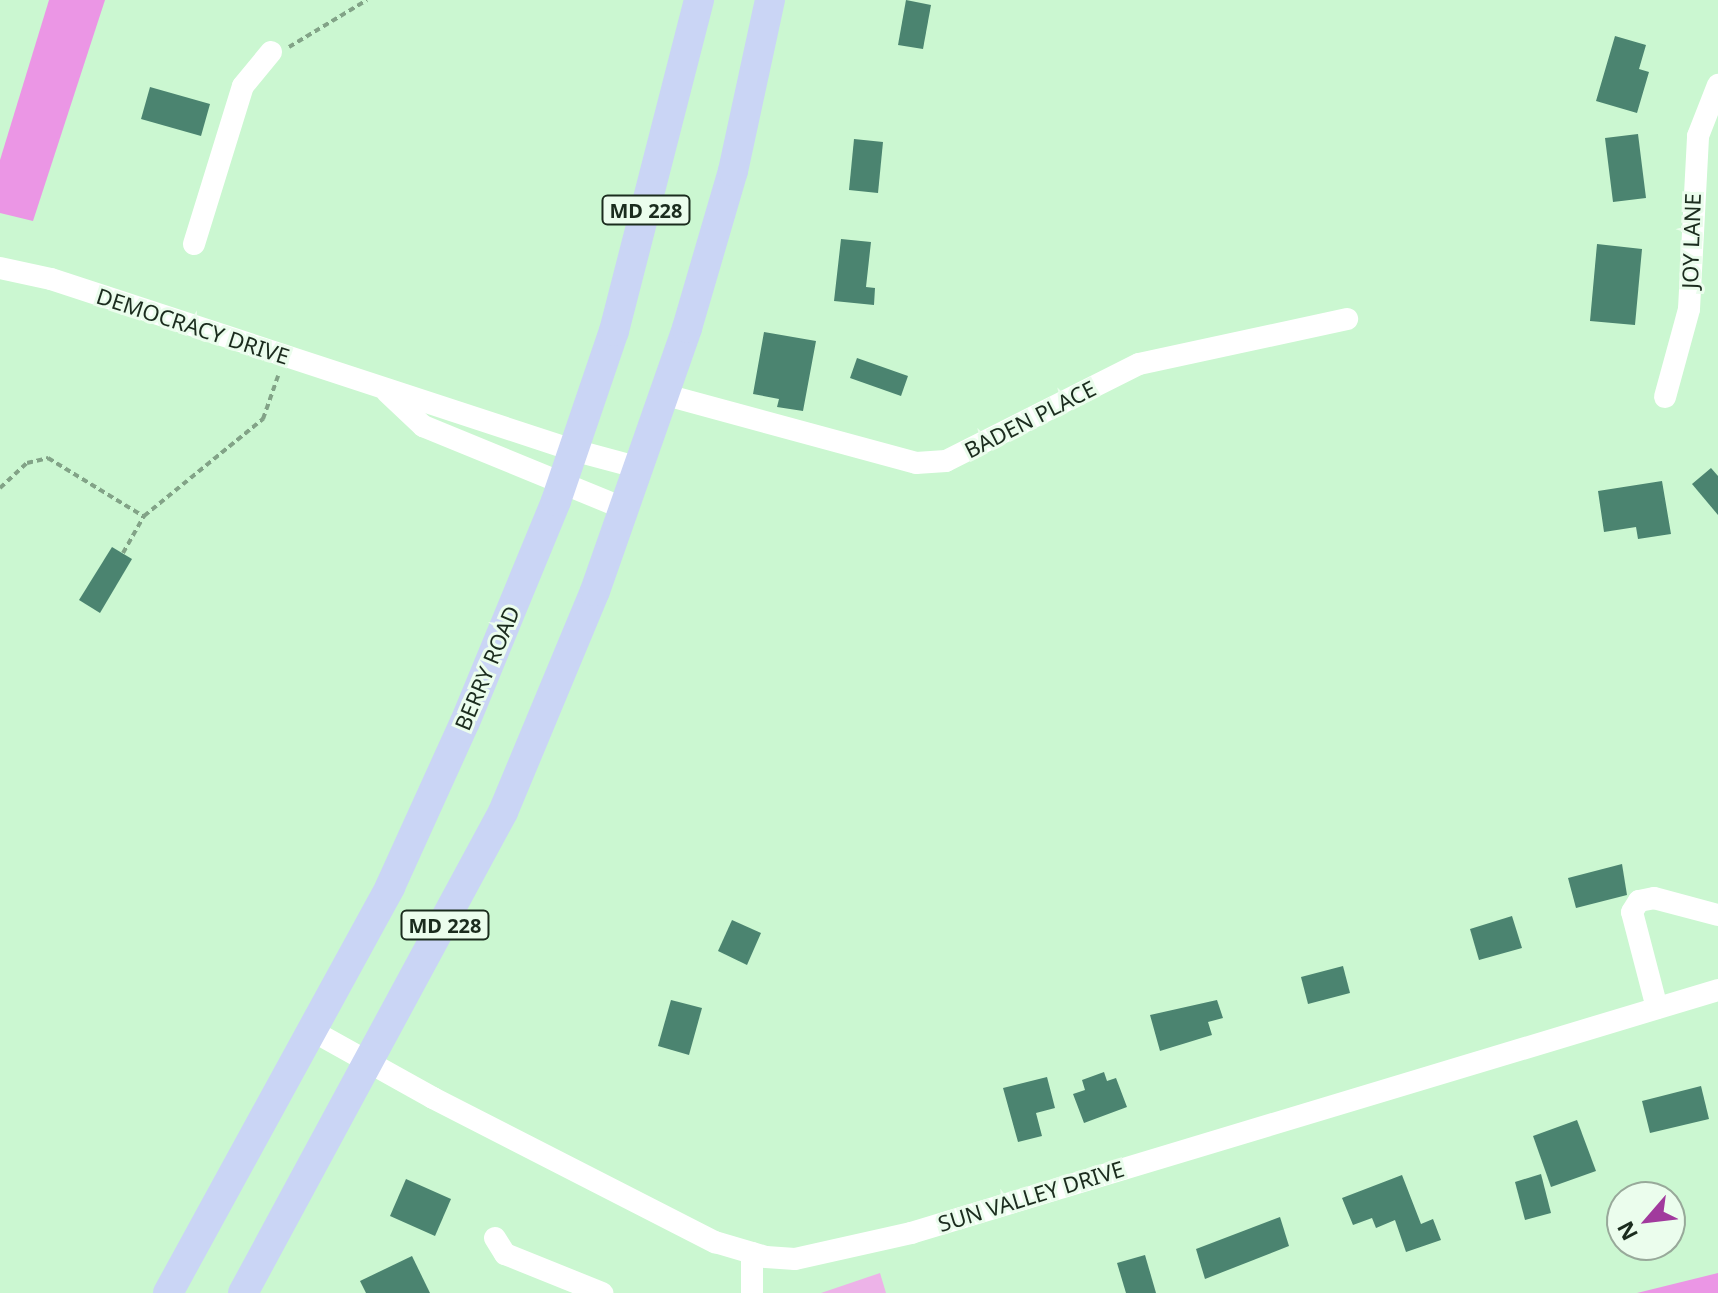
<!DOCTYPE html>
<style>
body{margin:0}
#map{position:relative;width:1718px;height:1293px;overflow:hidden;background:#cbf7d1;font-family:"Noto Sans",sans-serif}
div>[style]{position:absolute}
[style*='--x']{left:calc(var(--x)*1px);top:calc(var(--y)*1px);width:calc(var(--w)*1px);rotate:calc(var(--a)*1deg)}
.green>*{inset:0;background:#edb3e8}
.forest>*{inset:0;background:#eb96e5}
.building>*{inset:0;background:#4b8470}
.path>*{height:4px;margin-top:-2px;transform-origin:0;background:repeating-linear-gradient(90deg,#82a387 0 6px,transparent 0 10px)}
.minor>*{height:22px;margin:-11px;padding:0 11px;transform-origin:11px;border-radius:11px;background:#fff}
.highway>*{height:30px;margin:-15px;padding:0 15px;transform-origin:15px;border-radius:15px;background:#cad5f5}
span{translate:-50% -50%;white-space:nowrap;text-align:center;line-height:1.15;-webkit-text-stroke:6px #ebfded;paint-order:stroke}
.shield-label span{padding:2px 6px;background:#ebfded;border:2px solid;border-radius:6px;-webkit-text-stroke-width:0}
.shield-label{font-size:20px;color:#1b2c1e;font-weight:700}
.street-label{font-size:22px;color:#1b2c1e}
.north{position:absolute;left:1606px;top:1181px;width:80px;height:80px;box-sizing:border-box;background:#ebfded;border:2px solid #98a99a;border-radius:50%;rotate:242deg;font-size:22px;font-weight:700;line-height:32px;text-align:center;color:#1b2c1e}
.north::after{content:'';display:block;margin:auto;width:28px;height:36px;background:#a13a9d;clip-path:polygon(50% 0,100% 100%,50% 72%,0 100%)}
</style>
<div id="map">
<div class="green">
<i style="clip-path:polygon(880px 1273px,886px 1293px,821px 1293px)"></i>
</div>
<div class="forest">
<i style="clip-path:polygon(49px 0,105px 0,33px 221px,0 213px,0 160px)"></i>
<i style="clip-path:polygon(1718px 1273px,1718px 1293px,1637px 1293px)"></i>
</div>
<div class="building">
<i style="clip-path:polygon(906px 0,931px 5px,923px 49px,898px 45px)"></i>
<i style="clip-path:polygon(1615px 36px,1646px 45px,1639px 69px,1649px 72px,1637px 113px,1596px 101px)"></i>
<i style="clip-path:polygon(150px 87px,210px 104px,201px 136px,141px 119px)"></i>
<i style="clip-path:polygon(1638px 134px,1646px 198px,1613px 202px,1605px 138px)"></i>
<i style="clip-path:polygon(854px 139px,883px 142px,878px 193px,849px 190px)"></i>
<i style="clip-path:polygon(841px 239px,871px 242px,866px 287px,875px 288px,874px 305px,834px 301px)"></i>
<i style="clip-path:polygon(1597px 244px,1642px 249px,1635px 325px,1590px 321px)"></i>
<i style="clip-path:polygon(764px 332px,816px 341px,803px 411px,777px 407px,779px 399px,753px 394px)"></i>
<i style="clip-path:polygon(857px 358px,908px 376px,901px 396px,850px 378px)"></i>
<i style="clip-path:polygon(1711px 468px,1718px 476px,1718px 515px,1692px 484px)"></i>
<i style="clip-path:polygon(1662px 481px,1671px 534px,1638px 539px,1636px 527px,1604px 532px,1598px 491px)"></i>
<i style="clip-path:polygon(112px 547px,132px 559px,100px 613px,79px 600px)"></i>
<i style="clip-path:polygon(1622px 864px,1627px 895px,1576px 908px,1568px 878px)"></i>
<i style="clip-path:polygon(1512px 916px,1522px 948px,1479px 960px,1470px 929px)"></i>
<i style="clip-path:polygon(732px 920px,761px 933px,747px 965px,718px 951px)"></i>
<i style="clip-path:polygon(1343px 966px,1350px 993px,1308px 1004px,1301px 977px)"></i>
<i style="clip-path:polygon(671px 1000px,702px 1008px,689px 1055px,658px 1046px)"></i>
<i style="clip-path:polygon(1217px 1000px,1223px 1018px,1208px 1022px,1212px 1035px,1160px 1051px,1150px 1015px)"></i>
<i style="clip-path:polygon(1104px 1072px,1107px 1081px,1116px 1078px,1127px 1107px,1084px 1123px,1073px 1094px,1085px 1090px,1082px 1080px)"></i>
<i style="clip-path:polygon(1047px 1077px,1055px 1108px,1036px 1113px,1042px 1136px,1018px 1142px,1003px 1088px)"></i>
<i style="clip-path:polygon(1701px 1086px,1709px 1119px,1650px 1133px,1642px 1101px)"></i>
<i style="clip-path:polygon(1577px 1120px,1596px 1171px,1551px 1187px,1533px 1136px)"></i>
<i style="clip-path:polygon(1541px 1174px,1551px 1213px,1525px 1220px,1515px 1182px)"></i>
<i style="clip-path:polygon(1402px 1175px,1421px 1224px,1433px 1219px,1441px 1240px,1406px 1252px,1395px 1220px,1376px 1228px,1372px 1218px,1353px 1225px,1342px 1198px)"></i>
<i style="clip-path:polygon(406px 1179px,451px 1199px,435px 1236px,390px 1216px)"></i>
<i style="clip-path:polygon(1280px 1217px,1289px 1246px,1205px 1279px,1196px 1249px)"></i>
<i style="clip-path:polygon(1145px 1255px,1156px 1293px,1126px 1293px,1117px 1263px)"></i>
<i style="clip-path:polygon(412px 1256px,430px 1293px,366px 1293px,360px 1281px)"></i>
</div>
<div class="path">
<i style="--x:289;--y:47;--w:91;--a:-31.1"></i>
<i style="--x:0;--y:488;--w:37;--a:-43"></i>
<i style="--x:27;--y:463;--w:22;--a:-13"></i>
<i style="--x:48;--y:458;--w:111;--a:31.4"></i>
<i style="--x:123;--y:553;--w:43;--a:-60.4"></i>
<i style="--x:144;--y:516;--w:154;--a:-39.2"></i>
<i style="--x:263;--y:419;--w:46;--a:-70.8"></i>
</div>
<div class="minor">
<i style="--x:194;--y:244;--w:165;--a:-72.8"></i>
<i style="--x:243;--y:86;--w:44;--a:-50.5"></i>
<i style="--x:0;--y:268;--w:52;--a:12.2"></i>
<i style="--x:51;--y:279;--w:549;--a:18.14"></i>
<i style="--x:573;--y:450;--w:69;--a:15"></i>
<i style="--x:387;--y:392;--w:50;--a:43.4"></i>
<i style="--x:423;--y:426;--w:218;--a:22.3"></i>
<i style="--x:666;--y:395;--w:259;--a:15.2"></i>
<i style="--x:916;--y:463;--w:30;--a:-4"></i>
<i style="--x:946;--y:461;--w:216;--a:-26.7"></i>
<i style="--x:1139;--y:364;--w:213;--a:-12.2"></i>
<i style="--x:1665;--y:397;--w:91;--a:-74.7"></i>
<i style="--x:1689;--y:309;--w:173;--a:-87"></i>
<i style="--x:1698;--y:136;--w:55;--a:-68.6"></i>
<i style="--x:1657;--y:1008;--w:99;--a:-104.6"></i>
<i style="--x:1632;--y:912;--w:13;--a:-58"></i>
<i style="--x:1639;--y:901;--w:15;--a:-11"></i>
<i style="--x:1654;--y:898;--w:66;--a:14.9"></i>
<i style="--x:311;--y:1030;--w:140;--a:29.1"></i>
<i style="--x:433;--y:1098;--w:317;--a:27.1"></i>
<i style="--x:715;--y:1242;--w:53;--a:16.4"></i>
<i style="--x:766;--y:1257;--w:29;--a:4"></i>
<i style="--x:795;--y:1259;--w:119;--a:-12.6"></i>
<i style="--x:911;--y:1233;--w:843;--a:-16.76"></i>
<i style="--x:495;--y:1238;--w:19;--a:58"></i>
<i style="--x:505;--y:1254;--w:105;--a:21.9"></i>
<i style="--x:752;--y:1253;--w:40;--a:90"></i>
</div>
<div class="highway">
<i style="--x:168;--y:1293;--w:463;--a:-61.3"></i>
<i style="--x:390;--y:887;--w:181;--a:-65.6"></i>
<i style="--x:465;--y:722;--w:239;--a:-67.6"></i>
<i style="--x:556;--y:501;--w:180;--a:-71.2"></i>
<i style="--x:614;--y:331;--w:342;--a:-75.6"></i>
<i style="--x:243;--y:1293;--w:547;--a:-61.61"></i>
<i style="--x:503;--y:812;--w:239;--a:-67.4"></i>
<i style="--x:595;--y:591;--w:279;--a:-70.7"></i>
<i style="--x:687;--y:328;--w:164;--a:-73.7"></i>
<i style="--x:733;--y:171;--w:175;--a:-77.8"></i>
</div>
<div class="shield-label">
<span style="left:646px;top:210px">MD 228</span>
<span style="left:445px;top:925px">MD 228</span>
</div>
<div class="street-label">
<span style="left:1691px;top:241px;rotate:-88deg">JOY LANE</span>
<span style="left:193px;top:326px;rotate:18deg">DEMOCRACY DRIVE</span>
<span style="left:1030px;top:419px;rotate:-27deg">BADEN PLACE</span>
<span style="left:487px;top:668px;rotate:-67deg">BERRY ROAD</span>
<span style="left:1031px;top:1196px;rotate:-17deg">SUN VALLEY DRIVE</span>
</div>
<div class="north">N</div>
</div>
